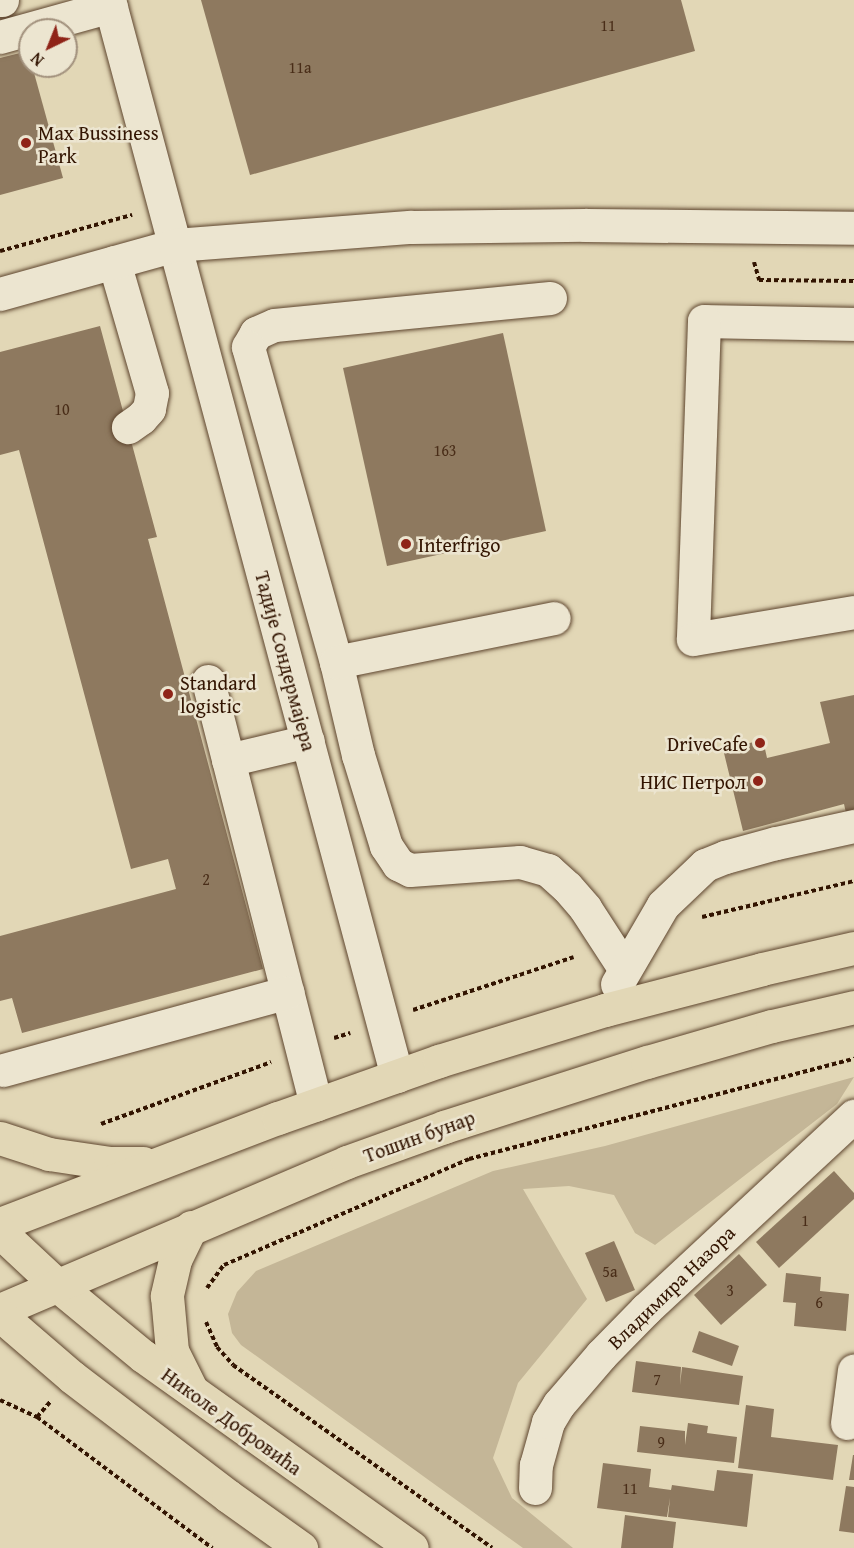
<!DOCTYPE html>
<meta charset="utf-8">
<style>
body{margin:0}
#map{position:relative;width:854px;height:1548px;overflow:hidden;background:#e2d7b6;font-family:"Gentium Book Plus",serif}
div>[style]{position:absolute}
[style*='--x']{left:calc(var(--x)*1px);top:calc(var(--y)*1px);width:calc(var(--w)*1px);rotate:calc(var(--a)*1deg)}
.green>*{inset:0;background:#c4b697}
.building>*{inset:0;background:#8e795f}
.path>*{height:4px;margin-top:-2px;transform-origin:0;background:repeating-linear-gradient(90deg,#321401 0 4.5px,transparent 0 7.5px)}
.roads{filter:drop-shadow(0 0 2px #5e452e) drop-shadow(0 0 2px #5e452e)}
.minor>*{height:33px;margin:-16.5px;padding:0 16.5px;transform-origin:16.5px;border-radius:16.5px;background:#ece5d0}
.major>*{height:33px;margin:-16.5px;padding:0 16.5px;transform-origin:16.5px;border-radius:16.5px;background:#e2d7b6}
.dots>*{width:16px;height:16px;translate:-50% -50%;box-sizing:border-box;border:3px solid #ece5d0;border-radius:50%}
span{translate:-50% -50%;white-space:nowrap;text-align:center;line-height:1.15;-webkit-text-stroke:5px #ece5d0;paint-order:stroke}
.number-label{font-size:16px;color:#492d18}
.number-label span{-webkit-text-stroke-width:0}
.poi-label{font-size:20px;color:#321401}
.left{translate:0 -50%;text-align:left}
.right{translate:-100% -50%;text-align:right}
.street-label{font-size:20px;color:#321401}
.north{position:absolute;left:18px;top:18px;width:60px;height:60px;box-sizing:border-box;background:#ece5d0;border:2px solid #a2917d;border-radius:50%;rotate:223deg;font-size:16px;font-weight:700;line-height:24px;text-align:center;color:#321401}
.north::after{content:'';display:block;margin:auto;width:21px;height:27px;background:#8f2418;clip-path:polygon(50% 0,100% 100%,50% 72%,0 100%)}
</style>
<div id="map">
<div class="green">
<i style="clip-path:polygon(854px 1077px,837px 1104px,655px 1245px,635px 1233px,614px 1195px,569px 1186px,523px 1189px,587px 1299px,518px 1383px,493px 1458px,512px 1498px,573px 1548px,523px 1548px,241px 1345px,232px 1333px,228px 1314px,237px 1292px,256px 1271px,493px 1171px,605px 1146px)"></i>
</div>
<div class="building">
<i style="clip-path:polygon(201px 0,681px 0,695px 51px,250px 175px)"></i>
<i style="clip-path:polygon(28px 51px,63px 178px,0 195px,0 58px)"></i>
<i style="clip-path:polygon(100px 326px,157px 537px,148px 539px,263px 969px,22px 1033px,12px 998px,0 1001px,0 936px,176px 889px,168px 859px,131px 869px,19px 450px,0 455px,0 352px)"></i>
<i style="clip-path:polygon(503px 333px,546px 531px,387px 566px,343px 368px)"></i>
<i style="clip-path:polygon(854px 695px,854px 820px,848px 822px,844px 804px,743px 831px,723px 749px,763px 740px,767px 758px,830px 743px,820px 702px)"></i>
<i style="clip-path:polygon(834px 1171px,854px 1193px,854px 1199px,779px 1268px,756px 1242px)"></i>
<i style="clip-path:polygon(614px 1241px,635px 1290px,606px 1302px,585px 1253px)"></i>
<i style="clip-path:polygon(739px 1254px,767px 1285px,721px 1325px,694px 1295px)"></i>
<i style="clip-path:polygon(786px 1273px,821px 1277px,820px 1291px,849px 1294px,846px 1331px,794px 1326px,796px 1303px,783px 1302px)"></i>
<i style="clip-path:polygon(699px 1331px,739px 1346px,732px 1366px,692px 1352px)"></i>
<i style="clip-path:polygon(636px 1361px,681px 1367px,680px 1385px,682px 1367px,743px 1376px,739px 1405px,632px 1392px)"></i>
<i style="clip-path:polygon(746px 1405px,774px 1409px,771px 1437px,838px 1445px,833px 1480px,738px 1468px)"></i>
<i style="clip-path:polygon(688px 1423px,708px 1426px,707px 1433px,737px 1437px,734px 1463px,637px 1452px,640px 1426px,685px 1431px,685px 1445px)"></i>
<i style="clip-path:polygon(853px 1455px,854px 1455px,854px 1480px,849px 1480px)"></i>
<i style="clip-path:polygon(603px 1463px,651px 1469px,649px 1487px,671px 1490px,672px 1485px,714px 1491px,717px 1470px,753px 1474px,747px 1527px,668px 1517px,670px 1498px,667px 1517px,597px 1508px)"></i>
<i style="clip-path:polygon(846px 1486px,854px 1487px,854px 1533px,839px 1531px)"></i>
<i style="clip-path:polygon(625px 1515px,676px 1522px,673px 1548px,621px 1548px)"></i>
</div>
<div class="path">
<i style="--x:0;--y:251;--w:137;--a:-15.3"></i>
<i style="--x:754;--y:262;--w:19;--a:74"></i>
<i style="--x:759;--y:280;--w:95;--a:0.6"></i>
<i style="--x:702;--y:917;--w:156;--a:-13.3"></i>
<i style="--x:413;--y:1010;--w:169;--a:-18.2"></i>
<i style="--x:334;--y:1038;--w:17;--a:-17"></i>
<i style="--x:101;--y:1124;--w:181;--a:-20"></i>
<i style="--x:207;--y:1288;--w:29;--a:-54"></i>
<i style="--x:224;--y:1265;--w:267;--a:-23.4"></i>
<i style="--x:469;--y:1159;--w:398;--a:-14.6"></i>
<i style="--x:206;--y:1322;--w:27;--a:66"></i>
<i style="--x:217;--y:1347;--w:24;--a:48"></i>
<i style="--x:233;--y:1365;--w:317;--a:35.2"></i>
<i style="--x:0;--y:1400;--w:41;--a:24.7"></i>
<i style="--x:37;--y:1417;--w:219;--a:36.8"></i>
<i style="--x:37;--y:1417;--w:20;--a:-49"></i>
</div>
<div class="roads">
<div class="minor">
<i style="--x:0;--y:0;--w:2;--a:0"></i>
<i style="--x:109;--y:0;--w:1114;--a:75.02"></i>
<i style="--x:0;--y:37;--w:115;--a:-15.6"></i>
<i style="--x:114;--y:262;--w:136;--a:73.8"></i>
<i style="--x:152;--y:393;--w:16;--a:101"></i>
<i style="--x:149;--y:409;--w:12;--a:132"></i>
<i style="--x:141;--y:418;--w:16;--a:145"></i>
<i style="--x:0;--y:294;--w:182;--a:-15.6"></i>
<i style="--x:175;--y:245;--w:237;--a:-4.4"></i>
<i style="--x:411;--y:227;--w:174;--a:-0.7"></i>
<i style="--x:585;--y:225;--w:269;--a:0.6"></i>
<i style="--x:550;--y:298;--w:277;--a:174.4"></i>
<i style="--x:274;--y:325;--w:20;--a:156"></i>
<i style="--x:256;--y:333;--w:16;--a:120"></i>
<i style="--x:248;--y:347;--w:327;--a:74.4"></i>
<i style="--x:336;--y:662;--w:96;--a:76.7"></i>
<i style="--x:358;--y:755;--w:95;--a:72.9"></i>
<i style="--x:386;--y:846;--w:22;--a:56"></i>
<i style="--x:398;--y:864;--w:13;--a:27"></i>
<i style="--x:410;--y:870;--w:110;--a:-4.2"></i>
<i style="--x:520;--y:862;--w:29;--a:16"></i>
<i style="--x:548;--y:870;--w:25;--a:42"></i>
<i style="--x:567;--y:887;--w:28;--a:49"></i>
<i style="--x:585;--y:908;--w:72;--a:57"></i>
<i style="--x:854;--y:324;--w:150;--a:-178.9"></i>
<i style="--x:704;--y:321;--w:318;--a:92"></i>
<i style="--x:693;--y:639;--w:163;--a:-9.5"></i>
<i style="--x:336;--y:662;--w:222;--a:-11.4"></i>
<i style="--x:208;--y:681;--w:437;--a:75.7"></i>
<i style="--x:228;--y:760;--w:82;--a:-13.4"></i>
<i style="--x:617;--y:984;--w:91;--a:-59.8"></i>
<i style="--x:663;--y:905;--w:58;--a:-43.6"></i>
<i style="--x:705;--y:865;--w:22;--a:-22"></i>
<i style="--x:725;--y:857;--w:53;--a:-15.4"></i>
<i style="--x:776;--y:843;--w:80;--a:-12.3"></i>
<i style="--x:3;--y:1070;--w:295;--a:-15.3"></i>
<i style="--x:847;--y:1423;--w:53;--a:-82.5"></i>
<i style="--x:535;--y:1488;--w:23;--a:-88"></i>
<i style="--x:536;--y:1465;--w:45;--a:-74.4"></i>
<i style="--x:548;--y:1422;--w:21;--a:-59"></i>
<i style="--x:559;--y:1404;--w:65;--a:-49.4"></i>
<i style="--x:601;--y:1355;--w:64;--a:-45.6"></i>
<i style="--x:646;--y:1309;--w:284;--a:-42.9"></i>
</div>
<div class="major">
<i style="--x:0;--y:1138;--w:52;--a:18.1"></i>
<i style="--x:49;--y:1154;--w:62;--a:8.4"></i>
<i style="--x:110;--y:1163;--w:33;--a:0"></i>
<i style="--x:0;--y:1224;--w:298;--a:-20.9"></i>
<i style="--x:278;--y:1118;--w:171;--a:-19.5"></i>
<i style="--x:439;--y:1061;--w:174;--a:-17.1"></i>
<i style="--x:605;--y:1010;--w:162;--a:-14.6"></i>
<i style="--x:762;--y:969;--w:94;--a:-12.9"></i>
<i style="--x:191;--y:1227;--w:37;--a:116"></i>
<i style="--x:175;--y:1260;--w:37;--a:103"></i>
<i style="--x:167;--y:1296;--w:55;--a:84.8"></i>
<i style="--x:172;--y:1351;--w:42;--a:63.4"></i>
<i style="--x:0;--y:1232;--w:79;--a:43"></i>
<i style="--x:58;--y:1286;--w:110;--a:39.5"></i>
<i style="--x:143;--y:1356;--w:330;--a:35.5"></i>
<i style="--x:0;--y:1310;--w:377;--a:-23.1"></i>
<i style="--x:347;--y:1162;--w:103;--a:-19.8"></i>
<i style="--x:444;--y:1127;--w:213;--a:-17.8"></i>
<i style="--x:647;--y:1062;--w:130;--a:-16.1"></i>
<i style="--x:772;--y:1026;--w:84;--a:-13"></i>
<i style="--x:0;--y:1315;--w:95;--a:40.7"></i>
<i style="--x:72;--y:1377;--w:196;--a:37.3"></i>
<i style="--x:228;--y:1496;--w:90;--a:35.5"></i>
</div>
</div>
<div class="dots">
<i style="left:26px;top:143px;background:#8f2418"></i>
<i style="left:406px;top:544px;background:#8f2418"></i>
<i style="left:168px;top:694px;background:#8f2418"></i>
<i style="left:760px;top:743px;background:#8f2418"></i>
<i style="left:758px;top:781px;background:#8f2418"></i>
</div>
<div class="number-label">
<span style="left:608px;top:25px">11</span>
<span style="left:300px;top:67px">11a</span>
<span style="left:62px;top:409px">10</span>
<span style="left:445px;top:450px">163</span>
<span style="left:206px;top:879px">2</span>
<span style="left:805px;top:1220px">1</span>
<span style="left:610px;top:1271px">5a</span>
<span style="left:730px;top:1290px">3</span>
<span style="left:819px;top:1302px">6</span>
<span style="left:657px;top:1379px">7</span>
<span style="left:661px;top:1442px">9</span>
<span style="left:630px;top:1488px">11</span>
</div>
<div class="poi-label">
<span class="left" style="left:38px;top:144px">Max Bussiness<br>Park</span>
<span class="left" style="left:418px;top:544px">Interfrigo</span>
<span class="left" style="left:180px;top:694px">Standard<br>logistic</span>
<span class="right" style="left:748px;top:743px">DriveCafe</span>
<span class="right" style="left:746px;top:781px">НИС Петрол</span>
</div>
<div class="street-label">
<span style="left:286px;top:661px;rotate:75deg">Тадије Сондермајера</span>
<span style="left:419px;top:1136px;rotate:-20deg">Тошин бунар</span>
<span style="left:671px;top:1287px;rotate:-44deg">Владимира Назора</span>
<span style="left:232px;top:1421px;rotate:36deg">Николе Добровића</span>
</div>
<div class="north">N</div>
</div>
